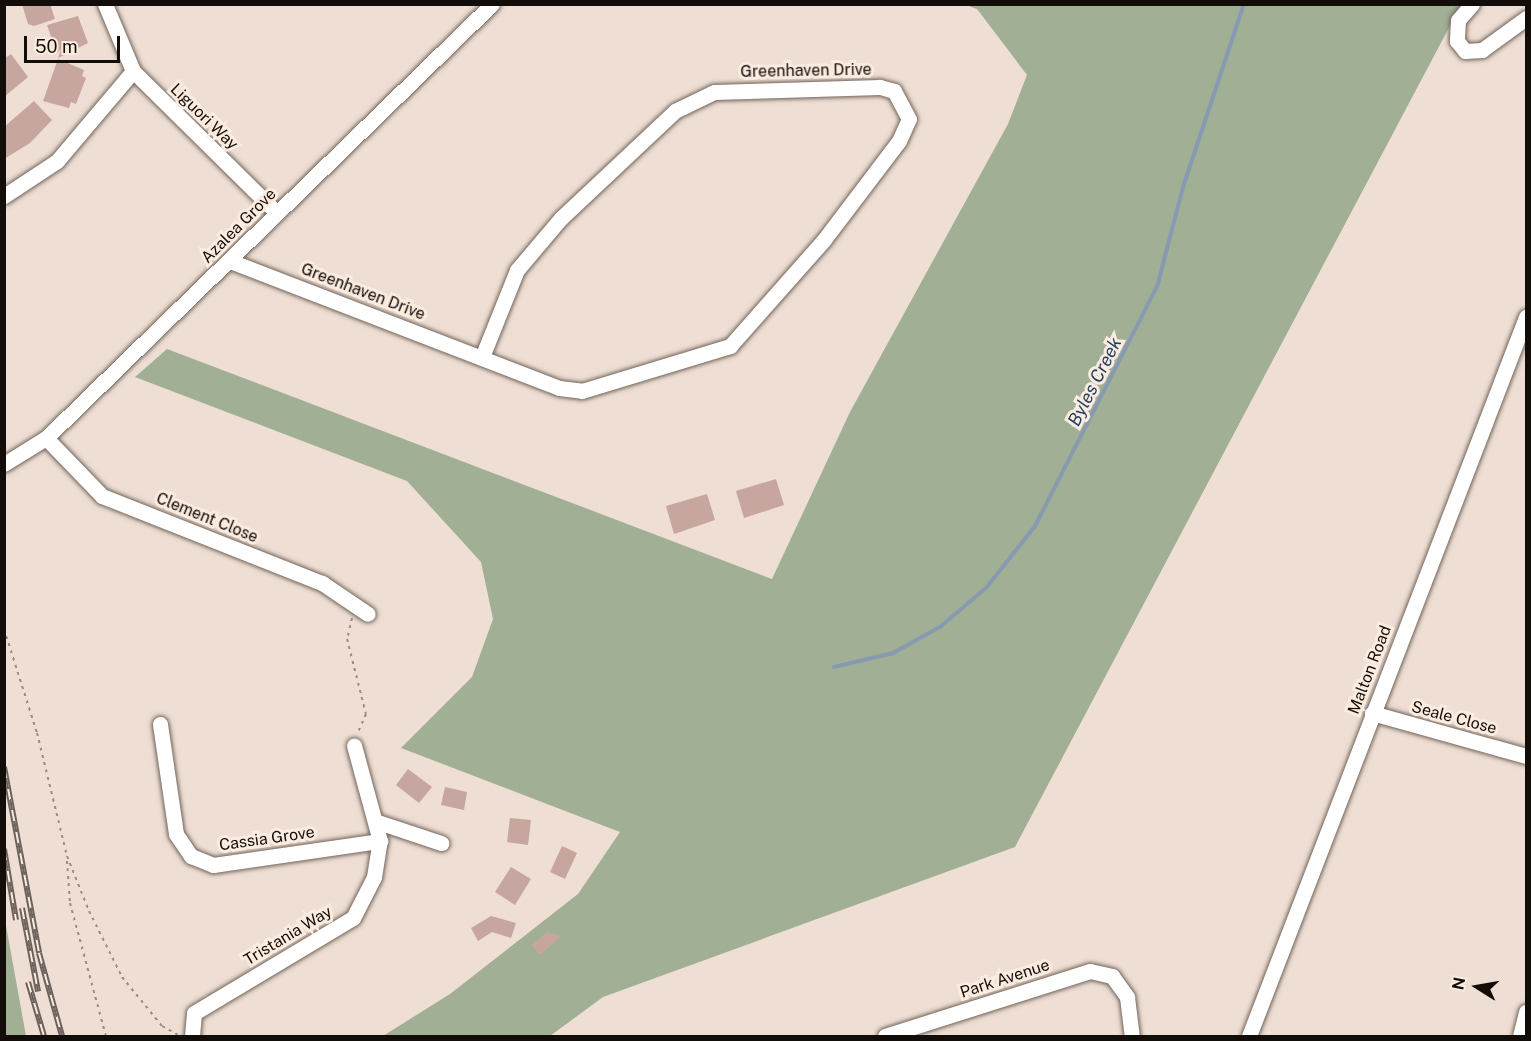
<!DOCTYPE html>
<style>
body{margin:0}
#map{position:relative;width:1531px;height:1041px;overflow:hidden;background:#eeded3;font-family:"Public Sans",sans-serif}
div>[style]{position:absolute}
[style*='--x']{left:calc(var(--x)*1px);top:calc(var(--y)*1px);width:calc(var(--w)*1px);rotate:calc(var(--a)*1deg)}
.forest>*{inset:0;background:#a1af94}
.stream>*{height:4px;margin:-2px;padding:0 2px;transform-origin:2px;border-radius:2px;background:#879ab1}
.building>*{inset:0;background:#c7a6a0}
.path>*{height:2px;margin-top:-1px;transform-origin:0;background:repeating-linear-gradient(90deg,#988c84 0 3px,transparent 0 7.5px)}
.roads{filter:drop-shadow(0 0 2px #71645a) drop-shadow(0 0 2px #71645a)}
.street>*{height:15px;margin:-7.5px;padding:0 7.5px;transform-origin:7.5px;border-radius:7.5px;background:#fff}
.rail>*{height:6px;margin-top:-3px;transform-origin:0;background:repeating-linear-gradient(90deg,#fcece0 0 11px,#6c625c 0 22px);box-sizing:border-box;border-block:2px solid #6c625c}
span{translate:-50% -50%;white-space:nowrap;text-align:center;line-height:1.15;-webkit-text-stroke:6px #fcece0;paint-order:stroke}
.street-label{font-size:16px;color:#130d0a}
.water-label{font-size:18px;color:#234063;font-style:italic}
.frame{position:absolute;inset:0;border:6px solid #130d0a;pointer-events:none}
.north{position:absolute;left:1447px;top:957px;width:60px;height:60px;-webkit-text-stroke:4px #fcece0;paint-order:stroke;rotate:281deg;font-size:16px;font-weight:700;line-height:24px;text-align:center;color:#130d0a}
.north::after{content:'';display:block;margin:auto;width:21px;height:27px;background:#130d0a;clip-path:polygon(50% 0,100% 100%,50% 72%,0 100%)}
.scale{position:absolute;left:24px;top:36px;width:96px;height:27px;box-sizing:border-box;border:3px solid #130d0a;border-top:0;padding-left:8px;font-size:18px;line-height:21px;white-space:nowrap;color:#130d0a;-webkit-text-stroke:4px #fcece0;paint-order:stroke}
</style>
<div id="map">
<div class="forest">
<i style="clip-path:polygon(966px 5px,1461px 5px,1015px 847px,603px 997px,550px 1036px,383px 1036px,450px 994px,578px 894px,620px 832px,401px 748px,472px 677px,493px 619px,481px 562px,407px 481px,135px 377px,167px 349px,772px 579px,850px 412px,1008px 124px,1027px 75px,977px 9px)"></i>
<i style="clip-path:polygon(4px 920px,5px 920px,26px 1036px,6px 1036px,5px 1032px)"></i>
</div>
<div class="stream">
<i style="--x:834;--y:667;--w:61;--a:-13.3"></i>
<i style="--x:893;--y:653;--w:54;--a:-29"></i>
<i style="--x:940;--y:627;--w:62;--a:-40.4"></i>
<i style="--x:987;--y:587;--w:78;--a:-51.8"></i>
<i style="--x:1035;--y:526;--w:268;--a:-63"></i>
<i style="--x:1157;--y:287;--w:103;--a:-75.4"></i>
<i style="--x:1183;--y:187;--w:193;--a:-71.6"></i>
</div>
<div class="building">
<i style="clip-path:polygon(22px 4px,50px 4px,55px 19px,34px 26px,28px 24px)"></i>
<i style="clip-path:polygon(78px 16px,88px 43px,58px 58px,61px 49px,57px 53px,47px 25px)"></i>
<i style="clip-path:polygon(11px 54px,28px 77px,4px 97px,4px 59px)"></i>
<i style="clip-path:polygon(58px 59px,84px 70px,82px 76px,86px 78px,76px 104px,71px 102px,69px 108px,43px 101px)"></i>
<i style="clip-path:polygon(34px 101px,52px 120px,30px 143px,4px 159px,4px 127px)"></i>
<i style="clip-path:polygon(776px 479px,784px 505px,744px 518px,736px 491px)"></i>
<i style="clip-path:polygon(707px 494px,715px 520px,674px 534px,666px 506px)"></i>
<i style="clip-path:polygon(408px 769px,432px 787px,419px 803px,396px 785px)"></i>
<i style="clip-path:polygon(445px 787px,467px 792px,464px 810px,441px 805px)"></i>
<i style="clip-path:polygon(510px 818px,531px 820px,528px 845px,507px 842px)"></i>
<i style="clip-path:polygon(562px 846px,577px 853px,565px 879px,550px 872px)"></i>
<i style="clip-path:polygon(511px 867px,531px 879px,515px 905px,495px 892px)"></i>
<i style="clip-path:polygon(491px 916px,516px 923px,511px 938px,492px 932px,478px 941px,471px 928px)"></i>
<i style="clip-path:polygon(547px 932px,561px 936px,540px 955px,532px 945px)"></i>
</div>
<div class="path">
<i style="--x:352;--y:618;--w:22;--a:103"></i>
<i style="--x:347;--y:639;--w:77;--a:75.8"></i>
<i style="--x:366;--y:714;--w:22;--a:114"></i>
<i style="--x:4;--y:629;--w:109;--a:72.4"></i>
<i style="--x:37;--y:733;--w:127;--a:76.3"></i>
<i style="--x:67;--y:856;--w:59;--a:68.2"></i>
<i style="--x:89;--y:911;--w:74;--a:63.4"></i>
<i style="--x:122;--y:977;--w:63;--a:50.8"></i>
<i style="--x:162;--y:1026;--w:18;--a:29"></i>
<i style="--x:67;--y:861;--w:42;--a:85.9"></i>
<i style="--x:70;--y:903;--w:138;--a:74.9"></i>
</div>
<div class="roads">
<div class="street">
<i style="--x:105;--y:4;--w:73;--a:67.3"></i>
<i style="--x:133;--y:71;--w:202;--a:44.6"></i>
<i style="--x:1472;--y:4;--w:21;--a:131"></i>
<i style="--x:1458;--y:20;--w:21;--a:93"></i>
<i style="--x:1457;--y:41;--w:13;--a:51"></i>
<i style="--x:1465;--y:51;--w:17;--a:-3"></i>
<i style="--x:1482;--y:50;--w:54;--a:-36"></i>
<i style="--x:4;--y:196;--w:64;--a:-33.4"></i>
<i style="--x:57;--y:161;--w:118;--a:-49.8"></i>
<i style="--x:230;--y:261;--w:353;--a:21.1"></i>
<i style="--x:559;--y:388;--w:23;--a:7"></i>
<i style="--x:582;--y:391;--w:155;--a:-16.9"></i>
<i style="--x:730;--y:346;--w:140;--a:-48.5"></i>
<i style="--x:823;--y:241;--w:126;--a:-52.8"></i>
<i style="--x:899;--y:141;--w:24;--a:-66"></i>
<i style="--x:909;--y:119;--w:32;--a:-118"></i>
<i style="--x:894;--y:91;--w:15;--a:-164"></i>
<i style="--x:880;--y:87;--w:166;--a:178.3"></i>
<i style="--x:714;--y:92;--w:43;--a:154"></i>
<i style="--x:675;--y:111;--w:156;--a:136.8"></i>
<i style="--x:561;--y:218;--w:68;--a:130.2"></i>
<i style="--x:517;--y:270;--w:94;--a:111.9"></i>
<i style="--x:46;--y:438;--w:81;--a:46"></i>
<i style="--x:102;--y:496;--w:237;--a:21.6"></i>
<i style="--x:322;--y:583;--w:55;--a:34"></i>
<i style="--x:4;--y:464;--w:49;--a:-31.8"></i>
<i style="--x:46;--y:438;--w:622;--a:-44.22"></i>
<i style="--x:1372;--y:713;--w:160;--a:15.6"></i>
<i style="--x:160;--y:724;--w:111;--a:81.7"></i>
<i style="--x:176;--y:834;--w:27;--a:56"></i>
<i style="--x:191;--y:856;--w:24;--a:22"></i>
<i style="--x:213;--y:865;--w:169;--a:-8.2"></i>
<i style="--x:375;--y:821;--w:70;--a:18.4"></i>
<i style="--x:192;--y:1036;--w:23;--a:-85"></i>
<i style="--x:194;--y:1013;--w:185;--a:-30.9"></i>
<i style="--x:353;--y:918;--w:46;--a:-62.9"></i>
<i style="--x:374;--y:877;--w:36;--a:-81"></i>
<i style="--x:380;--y:841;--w:99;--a:-105.2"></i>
<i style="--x:885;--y:1036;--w:215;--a:-17.6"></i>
<i style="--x:1090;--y:971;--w:23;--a:13"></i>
<i style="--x:1112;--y:976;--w:26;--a:54"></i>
<i style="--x:1127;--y:997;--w:39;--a:83"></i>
<i style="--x:1249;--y:1036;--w:771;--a:-68.93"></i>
<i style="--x:1520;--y:1036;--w:25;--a:-76"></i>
</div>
</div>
<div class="rail">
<i style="--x:4;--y:767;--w:189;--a:79.3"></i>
<i style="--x:39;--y:953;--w:86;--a:74.5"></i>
<i style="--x:4;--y:849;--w:72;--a:80.4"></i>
<i style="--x:22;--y:908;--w:85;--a:79.1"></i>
<i style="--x:28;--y:982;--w:56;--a:73.5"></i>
</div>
<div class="street-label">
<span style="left:806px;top:71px;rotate:-1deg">Greenhaven Drive</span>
<span style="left:204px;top:117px;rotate:44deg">Liguori Way</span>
<span style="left:239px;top:226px;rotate:-45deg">Azalea Grove</span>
<span style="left:363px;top:292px;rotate:21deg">Greenhaven Drive</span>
<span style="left:207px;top:518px;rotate:22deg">Clement Close</span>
<span style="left:1370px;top:670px;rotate:-69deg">Malton Road</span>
<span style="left:1454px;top:718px;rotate:15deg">Seale Close</span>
<span style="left:267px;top:839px;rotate:-8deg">Cassia Grove</span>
<span style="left:288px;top:936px;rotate:-31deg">Tristania Way</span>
<span style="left:1005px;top:979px;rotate:-18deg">Park Avenue</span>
</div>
<div class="water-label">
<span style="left:1095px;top:382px;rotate:-63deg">Byles Creek</span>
</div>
<div class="frame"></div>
<div class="north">N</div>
<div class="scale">50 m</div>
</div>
